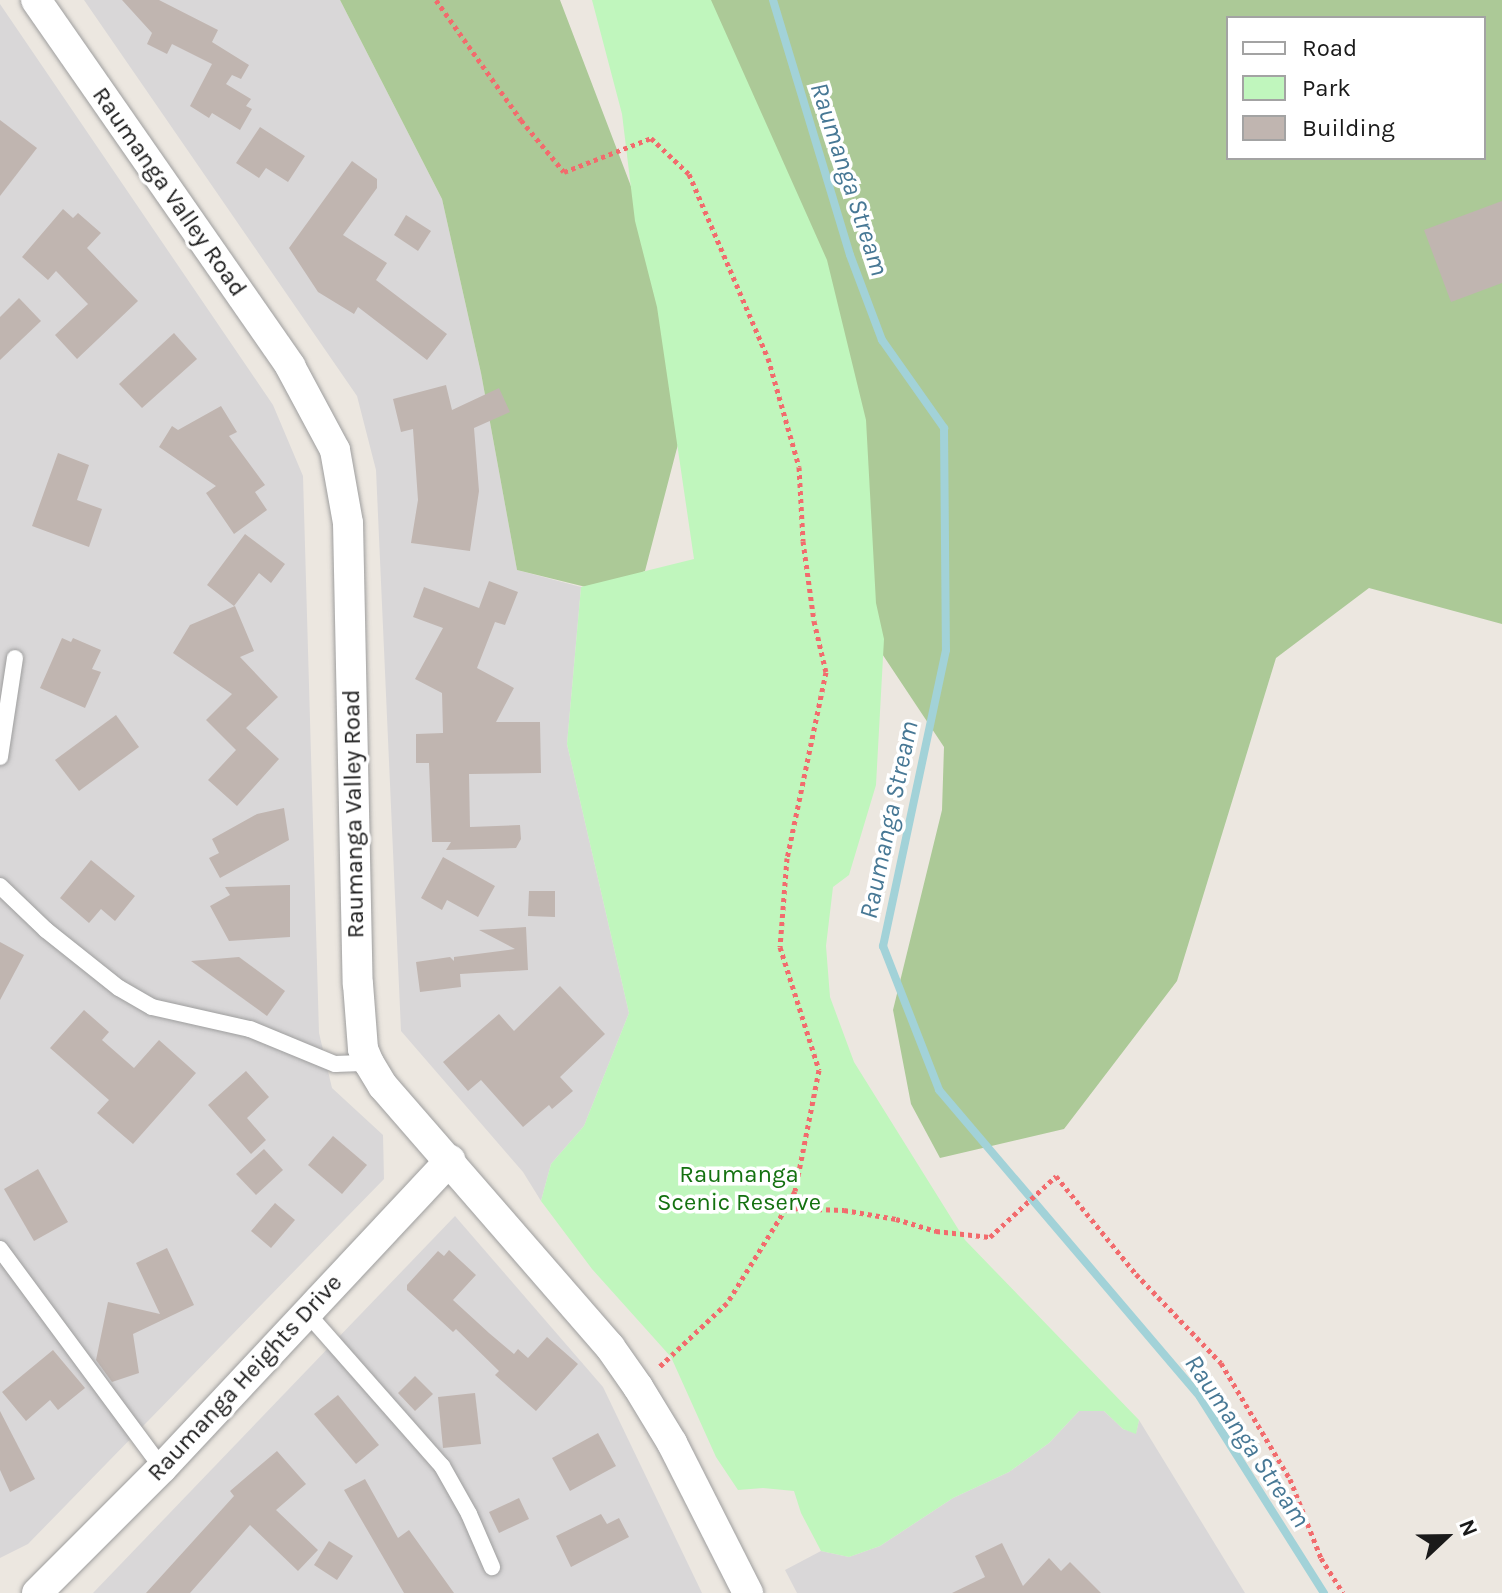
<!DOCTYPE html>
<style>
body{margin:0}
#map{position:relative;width:1502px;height:1593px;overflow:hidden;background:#ece7e0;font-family:Karla,sans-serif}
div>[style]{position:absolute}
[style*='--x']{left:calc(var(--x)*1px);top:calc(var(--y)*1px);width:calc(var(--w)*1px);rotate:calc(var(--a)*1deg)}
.residential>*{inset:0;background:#d9d7d8}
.forest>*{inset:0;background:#acc997}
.park>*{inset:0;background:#c0f6bd}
.stream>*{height:8px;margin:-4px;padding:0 4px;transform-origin:4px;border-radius:4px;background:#a2d2d8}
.building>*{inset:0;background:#c0b5b0}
.path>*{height:5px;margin-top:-2.5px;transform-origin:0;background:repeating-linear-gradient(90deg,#f26b6d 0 4px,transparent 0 8px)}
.roads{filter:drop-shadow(0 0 2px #9e9e9e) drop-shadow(0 0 2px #9e9e9e)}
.lane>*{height:16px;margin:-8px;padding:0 8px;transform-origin:8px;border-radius:8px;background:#fff}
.street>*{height:30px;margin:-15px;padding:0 15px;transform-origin:15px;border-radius:15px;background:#fff}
span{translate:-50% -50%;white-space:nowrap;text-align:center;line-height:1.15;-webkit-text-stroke:7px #fff;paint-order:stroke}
.street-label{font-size:24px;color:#1a1a1a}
.park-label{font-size:24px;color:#147110}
.water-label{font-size:26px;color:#477895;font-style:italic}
.legend{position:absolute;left:1226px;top:16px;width:260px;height:144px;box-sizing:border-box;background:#fff;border:2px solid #a3a3a3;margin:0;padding:10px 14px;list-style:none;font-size:24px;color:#1a1a1a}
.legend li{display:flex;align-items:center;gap:16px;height:40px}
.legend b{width:40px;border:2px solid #a3a3a3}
.north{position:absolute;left:1406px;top:1497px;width:80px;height:80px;-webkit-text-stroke:6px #fff;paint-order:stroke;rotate:68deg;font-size:22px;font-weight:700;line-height:32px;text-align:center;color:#1a1a1a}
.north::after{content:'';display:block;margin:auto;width:28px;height:36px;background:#1a1a1a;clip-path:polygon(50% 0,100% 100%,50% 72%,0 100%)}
</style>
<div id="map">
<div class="residential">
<i style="clip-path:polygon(84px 0,340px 0,442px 199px,481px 373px,517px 570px,581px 587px,567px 744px,629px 1013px,584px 1126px,551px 1164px,541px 1201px,523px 1172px,401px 1031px,376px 470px,357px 396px)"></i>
<i style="clip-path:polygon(0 4px,273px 405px,303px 476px,319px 1033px,332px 1088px,383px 1135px,384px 1179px,28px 1544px,0 1558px)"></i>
<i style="clip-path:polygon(455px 1216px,603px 1387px,702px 1593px,93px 1593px)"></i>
<i style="clip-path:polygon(1079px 1411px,1104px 1411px,1123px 1429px,1136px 1433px,1139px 1420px,1245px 1593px,797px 1593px,785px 1570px,821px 1551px,849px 1557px,880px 1546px,953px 1498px,1009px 1472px,1049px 1443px)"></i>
</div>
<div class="forest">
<i style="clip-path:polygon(340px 0,560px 0,661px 265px,683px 425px,645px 571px,602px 591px,517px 570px,481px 373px,442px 199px)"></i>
<i style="clip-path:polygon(evenodd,668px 0,1502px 0,1502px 624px,1369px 588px,1276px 658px,1177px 981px,1064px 1129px,940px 1158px,911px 1104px,893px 1010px,942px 810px,944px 747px,728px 422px,668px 0,1228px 18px,1484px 18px,1484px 158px,1228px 158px,1228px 18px)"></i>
</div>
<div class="park">
<i style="clip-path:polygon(592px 0,711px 0,827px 260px,866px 420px,876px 603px,884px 639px,876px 785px,849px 875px,833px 887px,826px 946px,830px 997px,854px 1062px,965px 1240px,1139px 1420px,1136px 1434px,1123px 1429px,1104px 1411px,1079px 1411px,1049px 1443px,1009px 1472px,953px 1498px,880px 1546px,849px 1557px,821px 1551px,801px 1513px,794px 1491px,763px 1488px,738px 1490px,716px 1457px,671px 1357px,592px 1269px,541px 1201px,551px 1164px,584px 1126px,629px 1013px,567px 744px,581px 587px,694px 559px,657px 307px,635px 221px,622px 114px)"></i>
</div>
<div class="stream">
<i style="--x:773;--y:0;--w:266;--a:73.2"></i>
<i style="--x:850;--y:255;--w:91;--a:69.4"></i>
<i style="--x:882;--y:340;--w:108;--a:54.8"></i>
<i style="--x:944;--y:428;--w:222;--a:89.5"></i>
<i style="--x:946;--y:650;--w:303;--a:102"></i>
<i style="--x:883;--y:946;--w:155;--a:68.7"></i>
<i style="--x:939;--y:1090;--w:403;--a:49.6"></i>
<i style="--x:1200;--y:1397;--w:232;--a:57.7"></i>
</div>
<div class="building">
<i style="clip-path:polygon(122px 0,159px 0,218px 30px,212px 42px,249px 65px,241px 79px,232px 75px,226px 84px,251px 99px,246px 106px,252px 109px,240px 130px,212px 113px,209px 118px,190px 106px,212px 64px,172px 44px,167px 54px,147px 44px,152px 33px)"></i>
<i style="clip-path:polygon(0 120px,37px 148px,0 196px)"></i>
<i style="clip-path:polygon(260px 127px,305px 156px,288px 182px,266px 168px,259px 178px,236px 163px)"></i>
<i style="clip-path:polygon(352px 161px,377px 179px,377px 188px,343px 235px,387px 263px,376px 280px,447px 334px,427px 360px,358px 307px,354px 314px,318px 292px,289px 248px)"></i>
<i style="clip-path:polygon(1502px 201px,1502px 283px,1451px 302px,1424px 230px)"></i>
<i style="clip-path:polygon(63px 209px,73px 218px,78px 213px,101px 233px,87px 248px,138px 301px,77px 359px,55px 335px,88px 304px,56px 271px,48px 280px,22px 257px)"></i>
<i style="clip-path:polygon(406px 215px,431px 231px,418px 251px,394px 235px)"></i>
<i style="clip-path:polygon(19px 298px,41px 321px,0 360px,0 317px)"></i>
<i style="clip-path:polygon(174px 333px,197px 359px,142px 408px,119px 384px)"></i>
<i style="clip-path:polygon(446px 385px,452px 410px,499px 388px,510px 412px,474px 428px,479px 491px,470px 551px,411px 543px,418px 500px,413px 429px,401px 432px,393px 399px)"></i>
<i style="clip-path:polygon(221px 406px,237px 432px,229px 436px,265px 485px,255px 492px,267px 510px,234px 534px,206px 493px,216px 486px,159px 447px,172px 426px,178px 430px)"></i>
<i style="clip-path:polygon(58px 453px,89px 465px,77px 500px,102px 509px,89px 547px,32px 526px)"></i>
<i style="clip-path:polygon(245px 534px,285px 564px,271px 583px,259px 573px,234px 606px,207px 585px)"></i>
<i style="clip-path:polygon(489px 581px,518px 592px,505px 625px,495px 622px,477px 668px,514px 688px,496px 722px,540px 722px,541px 773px,469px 774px,470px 827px,520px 825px,521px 839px,516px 848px,446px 850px,451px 842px,432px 842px,429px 763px,416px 763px,416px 734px,443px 733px,442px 693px,415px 679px,443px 628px,413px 617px,424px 587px,479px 608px)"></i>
<i style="clip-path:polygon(235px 606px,254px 651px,240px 657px,278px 697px,246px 728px,279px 759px,237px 806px,208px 780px,236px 750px,206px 720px,232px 694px,173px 653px,190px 625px)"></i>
<i style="clip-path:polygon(62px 638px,71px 642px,73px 638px,101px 650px,92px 669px,101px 672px,85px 708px,40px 688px)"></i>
<i style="clip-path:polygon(116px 715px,139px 747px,79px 791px,55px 760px)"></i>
<i style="clip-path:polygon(284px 808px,289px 840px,220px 878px,209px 858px,219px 853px,212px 839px,257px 814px)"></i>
<i style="clip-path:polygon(443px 857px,495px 886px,478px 917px,447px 900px,442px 910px,421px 898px)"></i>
<i style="clip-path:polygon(91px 860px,135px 896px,115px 921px,101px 909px,89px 923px,60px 898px)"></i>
<i style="clip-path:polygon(290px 885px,290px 937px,229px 941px,210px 906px,230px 895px,225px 887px)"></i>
<i style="clip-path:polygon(529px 891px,555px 891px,555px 917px,528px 916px)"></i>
<i style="clip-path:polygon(526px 927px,528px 970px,460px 974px,461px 987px,420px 992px,416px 962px,450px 957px,454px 961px,454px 957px,515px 949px,479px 930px)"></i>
<i style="clip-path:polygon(0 942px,24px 955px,0 1000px)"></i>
<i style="clip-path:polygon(239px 957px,285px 991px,267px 1016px,191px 961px)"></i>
<i style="clip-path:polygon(560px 986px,605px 1034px,560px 1077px,573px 1091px,552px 1109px,549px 1105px,523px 1127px,481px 1080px,468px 1091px,443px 1062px,499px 1014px,514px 1031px)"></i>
<i style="clip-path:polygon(84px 1010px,109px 1032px,102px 1040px,134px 1068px,159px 1040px,196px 1073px,133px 1144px,97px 1113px,109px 1100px,50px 1048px)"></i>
<i style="clip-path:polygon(246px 1071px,269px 1097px,247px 1118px,266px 1140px,251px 1154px,208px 1105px)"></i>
<i style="clip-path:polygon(333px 1136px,367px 1165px,342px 1194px,308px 1165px)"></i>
<i style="clip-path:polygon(264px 1149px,283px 1170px,256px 1195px,236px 1174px)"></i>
<i style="clip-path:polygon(38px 1169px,68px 1222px,34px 1241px,4px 1189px)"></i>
<i style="clip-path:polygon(275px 1203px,295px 1220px,271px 1248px,251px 1231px)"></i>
<i style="clip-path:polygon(167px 1248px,194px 1305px,133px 1334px,139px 1373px,112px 1382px,96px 1360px,108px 1302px,160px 1314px,136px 1263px)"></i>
<i style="clip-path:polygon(449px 1250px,476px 1275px,453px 1300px,489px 1333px,514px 1354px,518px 1349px,528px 1358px,547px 1337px,578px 1364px,536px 1411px,495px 1375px,499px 1371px,456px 1329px,453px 1332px,407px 1290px,407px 1285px,438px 1251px,444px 1256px)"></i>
<i style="clip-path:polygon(53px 1350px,85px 1388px,58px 1410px,50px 1400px,26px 1421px,2px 1392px)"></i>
<i style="clip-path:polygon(415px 1376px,433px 1394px,415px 1411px,398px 1393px)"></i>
<i style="clip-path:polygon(475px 1393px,481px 1444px,443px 1448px,438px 1397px)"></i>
<i style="clip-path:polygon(338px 1395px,379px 1445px,356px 1464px,314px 1414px)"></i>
<i style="clip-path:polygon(0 1411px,35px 1479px,10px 1492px,0 1470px)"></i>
<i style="clip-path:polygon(598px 1433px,616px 1466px,570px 1491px,552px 1458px)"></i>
<i style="clip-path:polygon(277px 1451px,306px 1484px,276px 1510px,318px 1550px,298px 1571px,250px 1525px,190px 1593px,146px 1593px,234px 1496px,230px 1491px)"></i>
<i style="clip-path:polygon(365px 1479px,398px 1538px,409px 1530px,454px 1593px,404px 1593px,344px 1490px)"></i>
<i style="clip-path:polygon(519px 1498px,529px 1519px,499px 1533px,489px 1512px)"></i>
<i style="clip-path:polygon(601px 1514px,607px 1524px,619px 1518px,629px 1537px,571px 1567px,556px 1536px)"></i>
<i style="clip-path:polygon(329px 1541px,353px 1556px,337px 1580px,314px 1565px)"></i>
<i style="clip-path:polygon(1002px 1543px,1023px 1586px,1049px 1558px,1061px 1571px,1070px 1562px,1101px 1593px,952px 1593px,985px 1577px,975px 1556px)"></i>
</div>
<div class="path">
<i style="--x:436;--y:0;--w:147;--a:54.7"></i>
<i style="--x:521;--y:120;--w:67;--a:50.4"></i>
<i style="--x:564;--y:172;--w:93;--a:-21.3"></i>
<i style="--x:651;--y:138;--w:52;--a:43.5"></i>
<i style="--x:689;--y:174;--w:200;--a:66.8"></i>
<i style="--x:768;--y:358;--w:113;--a:74.1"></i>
<i style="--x:799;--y:467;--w:74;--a:86.9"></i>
<i style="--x:803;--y:541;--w:81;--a:82.2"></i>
<i style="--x:814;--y:621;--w:52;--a:76.8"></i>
<i style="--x:826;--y:672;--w:190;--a:101.8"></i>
<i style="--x:787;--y:858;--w:89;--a:94.5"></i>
<i style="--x:780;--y:947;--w:129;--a:72.4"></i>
<i style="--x:819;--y:1070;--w:123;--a:101.2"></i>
<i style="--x:795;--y:1191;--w:19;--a:118"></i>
<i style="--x:786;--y:1208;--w:112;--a:121.8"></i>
<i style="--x:727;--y:1303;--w:95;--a:136.7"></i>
<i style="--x:786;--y:1208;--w:58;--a:2"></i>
<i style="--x:844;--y:1210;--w:53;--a:9.8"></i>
<i style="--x:896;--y:1219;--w:42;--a:16.7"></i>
<i style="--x:936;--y:1231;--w:54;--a:6.3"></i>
<i style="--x:990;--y:1237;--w:90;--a:-42.7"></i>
<i style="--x:1056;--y:1176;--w:127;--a:50.8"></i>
<i style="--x:1136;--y:1274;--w:123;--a:46.3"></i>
<i style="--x:1221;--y:1363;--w:135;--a:59.3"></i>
<i style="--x:1290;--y:1479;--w:85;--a:68.6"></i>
<i style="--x:1321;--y:1558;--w:41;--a:57.8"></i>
</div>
<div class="roads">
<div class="lane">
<i style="--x:0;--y:757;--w:100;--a:-81.4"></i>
<i style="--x:0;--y:886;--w:64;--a:43.7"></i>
<i style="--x:46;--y:930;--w:93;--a:38.5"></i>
<i style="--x:119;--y:988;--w:38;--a:30"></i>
<i style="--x:152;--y:1007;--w:100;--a:12.7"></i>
<i style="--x:250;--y:1029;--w:92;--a:22.4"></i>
<i style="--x:335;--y:1064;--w:34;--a:-2"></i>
<i style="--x:0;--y:1249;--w:272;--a:53.5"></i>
<i style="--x:307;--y:1313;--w:204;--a:48.6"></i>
<i style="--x:442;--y:1466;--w:55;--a:60.6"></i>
<i style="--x:469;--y:1514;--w:58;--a:66.5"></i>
</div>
<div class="street">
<i style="--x:36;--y:0;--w:446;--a:55.2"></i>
<i style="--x:290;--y:366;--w:95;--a:61.8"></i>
<i style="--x:335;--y:450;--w:74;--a:79.9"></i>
<i style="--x:348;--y:523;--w:461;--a:88.8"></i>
<i style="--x:358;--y:984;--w:65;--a:85.6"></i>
<i style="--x:363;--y:1049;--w:15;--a:67"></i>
<i style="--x:369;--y:1063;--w:27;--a:59"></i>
<i style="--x:383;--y:1086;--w:346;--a:49"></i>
<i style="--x:610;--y:1347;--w:49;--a:55"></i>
<i style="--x:638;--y:1387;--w:66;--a:58.7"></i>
<i style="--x:672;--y:1443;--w:168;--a:63.1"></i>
<i style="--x:37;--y:1593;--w:177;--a:-45"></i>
<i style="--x:162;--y:1468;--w:422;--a:-46.9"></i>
</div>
</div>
<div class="street-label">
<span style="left:169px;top:192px;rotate:55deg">Raumanga Valley Road</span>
<span style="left:354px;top:814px;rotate:-91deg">Raumanga Valley Road</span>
<span style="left:245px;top:1378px;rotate:-47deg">Raumanga Heights Drive</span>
</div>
<div class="park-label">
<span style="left:739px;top:1189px">Raumanga<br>Scenic Reserve</span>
</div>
<div class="water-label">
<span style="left:849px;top:179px;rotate:72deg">Raumanga Stream</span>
<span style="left:889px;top:820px;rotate:-78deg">Raumanga Stream</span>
<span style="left:1247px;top:1441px;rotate:56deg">Raumanga Stream</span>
</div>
<ul class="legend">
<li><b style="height:10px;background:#fff"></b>Road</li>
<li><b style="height:22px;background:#c0f6bd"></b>Park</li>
<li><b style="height:22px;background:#c0b5b0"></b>Building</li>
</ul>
<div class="north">N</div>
</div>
